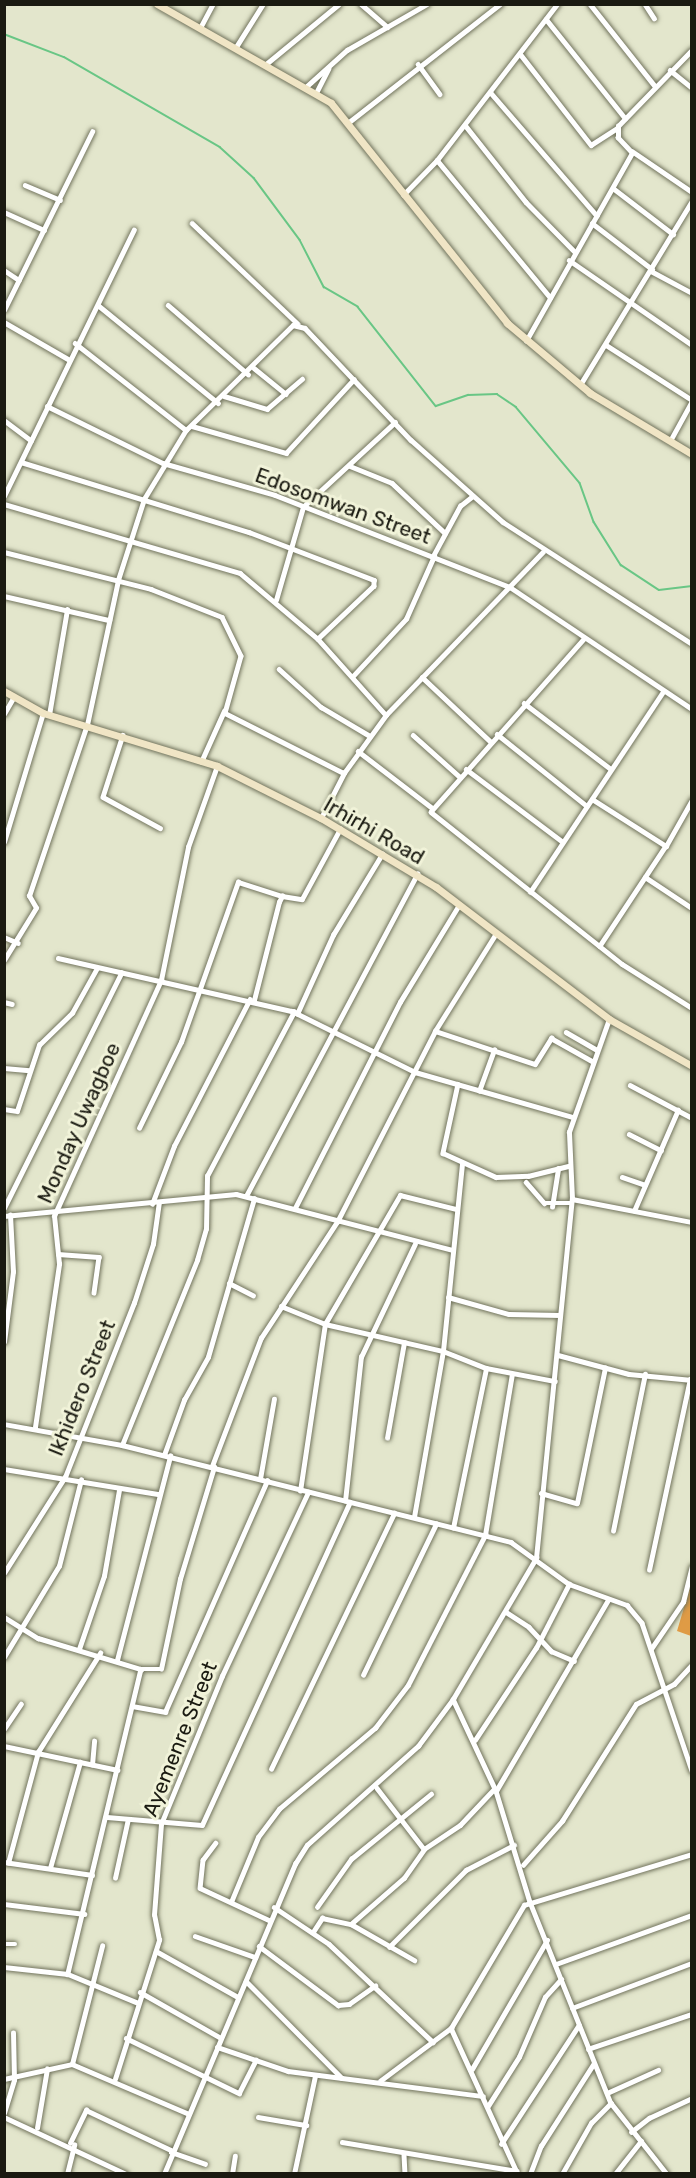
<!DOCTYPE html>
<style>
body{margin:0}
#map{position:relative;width:696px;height:2178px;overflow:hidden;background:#e3e6cc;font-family:Rubik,sans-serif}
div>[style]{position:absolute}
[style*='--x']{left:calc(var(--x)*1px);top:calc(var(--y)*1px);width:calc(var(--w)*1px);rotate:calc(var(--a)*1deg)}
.forest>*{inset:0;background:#df9b45}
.stream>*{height:1.5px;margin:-0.75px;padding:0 0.75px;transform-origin:0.75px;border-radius:0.75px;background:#69c685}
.roads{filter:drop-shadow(0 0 2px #72745d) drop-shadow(0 0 2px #72745d)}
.street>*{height:4.5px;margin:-2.25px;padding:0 2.25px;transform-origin:2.25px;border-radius:2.25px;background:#fff}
.secondary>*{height:7px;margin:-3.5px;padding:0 3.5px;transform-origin:3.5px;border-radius:3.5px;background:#f0e5c5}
span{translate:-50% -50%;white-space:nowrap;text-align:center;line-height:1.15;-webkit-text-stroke:6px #f1f3d9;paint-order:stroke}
.street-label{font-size:21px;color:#1a1a11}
.frame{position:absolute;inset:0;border:6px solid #1a1a11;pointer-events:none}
</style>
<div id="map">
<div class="forest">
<i style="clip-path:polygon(691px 1584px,691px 1636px,677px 1631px)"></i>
</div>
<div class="stream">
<i style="--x:4;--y:34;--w:64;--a:21"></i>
<i style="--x:64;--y:57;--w:180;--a:30"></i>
<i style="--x:220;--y:147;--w:46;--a:42.4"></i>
<i style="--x:254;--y:178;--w:77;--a:53.4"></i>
<i style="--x:300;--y:240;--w:53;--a:62.9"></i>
<i style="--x:324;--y:287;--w:39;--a:30"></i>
<i style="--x:358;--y:307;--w:126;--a:51.8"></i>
<i style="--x:436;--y:406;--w:34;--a:-19"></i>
<i style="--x:468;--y:395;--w:29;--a:-2"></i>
<i style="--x:497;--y:394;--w:23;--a:34"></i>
<i style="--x:516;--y:407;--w:99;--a:49.9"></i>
<i style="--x:580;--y:483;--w:41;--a:70.3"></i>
<i style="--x:594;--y:522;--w:51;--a:57.9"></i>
<i style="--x:621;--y:565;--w:45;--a:33.3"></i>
<i style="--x:659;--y:590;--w:33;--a:-7"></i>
</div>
<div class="roads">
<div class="street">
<i style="--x:361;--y:4;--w:35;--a:41"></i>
<i style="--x:590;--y:4;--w:105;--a:51.6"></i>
<i style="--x:645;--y:4;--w:17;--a:57"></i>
<i style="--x:546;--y:19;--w:127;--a:51.4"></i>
<i style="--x:200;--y:28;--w:27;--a:-62"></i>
<i style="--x:236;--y:47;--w:51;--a:-57.9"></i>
<i style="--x:521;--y:55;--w:114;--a:52.1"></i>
<i style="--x:591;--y:145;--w:30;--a:-33"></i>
<i style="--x:266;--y:64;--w:94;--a:-39.4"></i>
<i style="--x:418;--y:64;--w:37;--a:54"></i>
<i style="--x:670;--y:70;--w:28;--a:39"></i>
<i style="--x:307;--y:86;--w:54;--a:-42"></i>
<i style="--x:347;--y:50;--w:92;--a:-29.9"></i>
<i style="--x:317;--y:91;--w:25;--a:-63"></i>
<i style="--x:491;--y:93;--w:162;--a:49.2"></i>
<i style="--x:349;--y:122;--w:192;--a:-38"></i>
<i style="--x:465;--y:125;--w:98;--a:51.6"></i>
<i style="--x:526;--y:202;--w:69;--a:45.6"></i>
<i style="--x:632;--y:151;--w:73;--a:34.3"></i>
<i style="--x:437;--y:160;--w:178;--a:50.5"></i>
<i style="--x:25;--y:185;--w:38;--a:23"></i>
<i style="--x:613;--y:188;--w:76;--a:37.5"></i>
<i style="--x:403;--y:195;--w:49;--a:-45.8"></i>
<i style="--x:437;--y:160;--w:197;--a:-52.4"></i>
<i style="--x:4;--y:212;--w:44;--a:24.2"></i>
<i style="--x:192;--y:223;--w:146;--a:43.6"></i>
<i style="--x:592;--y:223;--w:76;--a:37.5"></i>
<i style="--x:569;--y:260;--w:150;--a:34.6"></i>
<i style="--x:4;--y:270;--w:18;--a:34"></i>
<i style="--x:651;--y:271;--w:47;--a:28.2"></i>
<i style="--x:98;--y:305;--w:155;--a:39.2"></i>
<i style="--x:168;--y:305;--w:106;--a:40.8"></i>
<i style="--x:4;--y:310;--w:199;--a:-63.7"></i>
<i style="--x:4;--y:322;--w:74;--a:30"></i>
<i style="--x:526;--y:341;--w:216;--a:-60.6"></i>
<i style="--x:632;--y:153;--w:21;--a:-133"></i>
<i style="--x:618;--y:138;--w:12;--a:-90"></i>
<i style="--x:618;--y:126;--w:106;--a:-45.8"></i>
<i style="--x:75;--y:343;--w:141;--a:38.1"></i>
<i style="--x:606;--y:345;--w:102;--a:32.6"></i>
<i style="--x:254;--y:368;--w:41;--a:39.1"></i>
<i style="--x:580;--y:385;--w:215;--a:-58.7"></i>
<i style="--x:224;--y:396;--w:45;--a:16.8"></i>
<i style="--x:267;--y:409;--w:46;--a:-40.6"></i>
<i style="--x:47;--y:406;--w:129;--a:26.2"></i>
<i style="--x:163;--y:463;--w:116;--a:15.9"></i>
<i style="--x:275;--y:495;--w:252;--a:21.4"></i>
<i style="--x:510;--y:587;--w:219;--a:33.8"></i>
<i style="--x:4;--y:420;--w:34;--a:37"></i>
<i style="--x:192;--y:426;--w:98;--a:16"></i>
<i style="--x:286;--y:453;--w:100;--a:-47.4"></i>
<i style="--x:670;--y:441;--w:46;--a:-61.2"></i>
<i style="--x:21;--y:462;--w:239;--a:17.1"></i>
<i style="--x:249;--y:532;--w:134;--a:21"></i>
<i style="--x:374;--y:580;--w:6;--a:90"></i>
<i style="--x:374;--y:586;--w:77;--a:136.6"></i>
<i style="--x:350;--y:466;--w:45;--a:22"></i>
<i style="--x:392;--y:483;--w:73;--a:43.3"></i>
<i style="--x:4;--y:496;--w:296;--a:-64"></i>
<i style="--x:4;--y:504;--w:246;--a:16.3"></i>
<i style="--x:240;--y:573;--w:102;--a:40.2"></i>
<i style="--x:318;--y:639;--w:102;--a:48.2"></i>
<i style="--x:4;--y:552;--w:152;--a:14.1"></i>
<i style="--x:151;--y:589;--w:76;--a:21.5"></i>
<i style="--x:222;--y:617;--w:43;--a:64"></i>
<i style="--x:241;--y:656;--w:59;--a:105.7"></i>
<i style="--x:225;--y:713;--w:133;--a:26.8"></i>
<i style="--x:433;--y:556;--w:57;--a:-61.6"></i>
<i style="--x:460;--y:506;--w:16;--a:-38"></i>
<i style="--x:4;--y:596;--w:108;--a:12.9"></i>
<i style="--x:276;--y:600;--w:97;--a:-73.8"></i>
<i style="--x:303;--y:507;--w:125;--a:-42.7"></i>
<i style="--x:585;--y:638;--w:232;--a:131.5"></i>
<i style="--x:431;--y:812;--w:244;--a:38.5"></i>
<i style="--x:622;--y:964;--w:83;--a:32.2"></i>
<i style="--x:279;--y:669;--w:57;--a:42.1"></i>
<i style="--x:321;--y:707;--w:57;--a:30.6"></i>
<i style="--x:353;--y:676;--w:78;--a:-47.1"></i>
<i style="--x:406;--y:619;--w:69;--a:-66"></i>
<i style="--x:422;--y:677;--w:95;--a:43.3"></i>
<i style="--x:524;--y:703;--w:109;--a:37.2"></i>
<i style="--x:4;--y:714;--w:20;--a:-60"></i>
<i style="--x:49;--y:715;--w:107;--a:-80.3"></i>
<i style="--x:497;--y:734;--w:115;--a:38.7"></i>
<i style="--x:123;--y:735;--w:65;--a:107.9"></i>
<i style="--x:103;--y:797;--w:65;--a:28.5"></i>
<i style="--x:413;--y:735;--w:62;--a:41.7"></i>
<i style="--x:358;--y:751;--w:92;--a:37.5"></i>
<i style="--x:201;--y:762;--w:56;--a:-65.7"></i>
<i style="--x:466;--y:769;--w:121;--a:37"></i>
<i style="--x:592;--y:799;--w:88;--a:32.4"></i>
<i style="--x:666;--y:846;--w:120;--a:123.4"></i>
<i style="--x:321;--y:818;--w:51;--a:-62.9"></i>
<i style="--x:344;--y:773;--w:72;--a:-54.1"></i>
<i style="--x:386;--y:715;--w:226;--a:-46.1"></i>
<i style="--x:4;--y:842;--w:135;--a:-73.2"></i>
<i style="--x:666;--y:846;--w:53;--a:-60.5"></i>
<i style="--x:645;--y:877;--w:56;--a:33.4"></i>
<i style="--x:530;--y:892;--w:240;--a:-56.4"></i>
<i style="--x:4;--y:937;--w:15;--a:23"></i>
<i style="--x:58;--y:958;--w:240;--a:12.8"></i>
<i style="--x:292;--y:1011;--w:137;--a:26.4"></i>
<i style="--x:415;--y:1072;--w:164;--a:15.9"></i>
<i style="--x:4;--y:960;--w:61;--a:-58.4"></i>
<i style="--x:36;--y:908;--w:14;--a:-120"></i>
<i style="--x:29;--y:896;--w:181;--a:-71.3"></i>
<i style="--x:87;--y:725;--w:148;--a:-77.9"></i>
<i style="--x:118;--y:580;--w:85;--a:-72.2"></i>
<i style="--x:144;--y:499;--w:81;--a:-58.7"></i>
<i style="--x:186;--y:430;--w:150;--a:-44.5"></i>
<i style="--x:293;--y:325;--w:12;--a:14"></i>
<i style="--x:305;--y:328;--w:154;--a:46.6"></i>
<i style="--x:411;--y:440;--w:123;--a:41.7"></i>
<i style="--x:503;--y:522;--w:225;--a:32.8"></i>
<i style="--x:254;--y:1000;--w:101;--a:-75.7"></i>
<i style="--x:279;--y:902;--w:7;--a:-63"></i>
<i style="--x:282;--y:896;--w:20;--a:9"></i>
<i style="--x:302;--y:899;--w:80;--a:-61.5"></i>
<i style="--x:4;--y:1002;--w:8;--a:14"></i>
<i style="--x:297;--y:1014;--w:87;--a:-65.5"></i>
<i style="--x:333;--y:935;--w:95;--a:-58.8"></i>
<i style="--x:435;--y:1031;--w:105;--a:18.3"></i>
<i style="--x:535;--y:1064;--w:31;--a:-58"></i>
<i style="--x:551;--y:1038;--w:47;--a:29.3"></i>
<i style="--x:566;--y:1032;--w:36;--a:30"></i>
<i style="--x:4;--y:1068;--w:25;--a:5"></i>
<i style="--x:458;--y:1084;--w:71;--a:102.3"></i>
<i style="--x:443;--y:1153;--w:58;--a:24.4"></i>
<i style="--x:496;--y:1177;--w:32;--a:-2"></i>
<i style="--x:528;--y:1176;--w:41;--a:-14"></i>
<i style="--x:630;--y:1085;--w:70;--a:28"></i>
<i style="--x:479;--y:1091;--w:44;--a:-69.9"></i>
<i style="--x:4;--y:1109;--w:13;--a:9"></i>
<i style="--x:17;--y:1111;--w:70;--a:-71.6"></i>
<i style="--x:39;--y:1045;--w:46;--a:-44.1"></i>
<i style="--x:72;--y:1013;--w:51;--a:-60.9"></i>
<i style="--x:139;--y:1128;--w:96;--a:-64"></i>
<i style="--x:181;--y:1042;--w:170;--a:-70.4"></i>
<i style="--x:238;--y:882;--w:46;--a:17.7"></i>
<i style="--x:629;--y:1134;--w:36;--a:27"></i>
<i style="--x:622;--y:1177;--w:24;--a:19"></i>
<i style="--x:526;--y:1182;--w:28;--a:49"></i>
<i style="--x:544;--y:1203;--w:28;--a:0"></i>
<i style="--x:246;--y:1196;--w:365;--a:-62"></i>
<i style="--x:572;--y:1199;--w:122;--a:10.9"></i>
<i style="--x:152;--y:1204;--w:62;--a:-69.2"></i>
<i style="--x:174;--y:1146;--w:165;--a:-62.7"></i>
<i style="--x:552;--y:1207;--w:39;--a:-81"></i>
<i style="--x:4;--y:1208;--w:263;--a:-63.5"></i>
<i style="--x:295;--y:1208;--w:231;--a:-63"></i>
<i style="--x:400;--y:1002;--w:114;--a:-58.7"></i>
<i style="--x:634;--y:1211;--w:110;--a:-66.5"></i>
<i style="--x:4;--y:1216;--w:233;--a:-5.4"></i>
<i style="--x:236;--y:1194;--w:223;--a:14.5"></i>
<i style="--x:58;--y:1254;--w:41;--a:4.2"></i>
<i style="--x:99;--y:1257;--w:36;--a:98"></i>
<i style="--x:229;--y:1283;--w:27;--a:27"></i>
<i style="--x:448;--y:1297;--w:63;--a:15.6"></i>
<i style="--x:509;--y:1314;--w:51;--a:1.1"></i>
<i style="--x:281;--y:1306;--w:48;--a:22.2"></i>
<i style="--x:325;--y:1324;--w:121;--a:12.9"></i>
<i style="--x:443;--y:1351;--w:46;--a:21.6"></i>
<i style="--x:486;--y:1368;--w:70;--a:10.7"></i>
<i style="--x:4;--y:1342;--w:71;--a:-82.7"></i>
<i style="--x:13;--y:1272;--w:57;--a:-93"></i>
<i style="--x:558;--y:1355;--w:73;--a:15"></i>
<i style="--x:629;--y:1374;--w:63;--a:5.4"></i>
<i style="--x:4;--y:1424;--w:120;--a:10.1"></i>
<i style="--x:122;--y:1445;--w:401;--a:14"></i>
<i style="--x:511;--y:1542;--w:72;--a:35.9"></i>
<i style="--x:569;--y:1584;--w:62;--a:19.9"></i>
<i style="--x:627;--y:1605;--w:23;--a:50"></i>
<i style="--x:642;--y:1623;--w:156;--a:71.3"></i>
<i style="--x:35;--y:1427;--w:165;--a:-81.6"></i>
<i style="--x:59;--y:1264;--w:48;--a:-95.9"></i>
<i style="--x:54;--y:1216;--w:259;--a:-65.6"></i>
<i style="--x:161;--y:980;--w:136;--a:-78.5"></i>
<i style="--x:188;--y:847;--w:86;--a:-70.3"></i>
<i style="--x:387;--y:1438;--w:97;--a:-79.9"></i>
<i style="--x:122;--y:1445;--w:200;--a:-67.9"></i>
<i style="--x:197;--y:1260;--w:32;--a:-74"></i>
<i style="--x:206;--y:1229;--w:53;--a:-88.9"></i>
<i style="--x:207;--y:1176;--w:186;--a:-62.1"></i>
<i style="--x:164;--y:1455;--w:59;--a:-70"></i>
<i style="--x:184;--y:1400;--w:49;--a:-60.8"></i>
<i style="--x:208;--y:1357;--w:165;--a:-73.8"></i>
<i style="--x:212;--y:1466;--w:137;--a:-69.1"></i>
<i style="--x:261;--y:1338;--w:139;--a:-56.8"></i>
<i style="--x:337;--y:1222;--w:215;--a:-62.8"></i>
<i style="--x:435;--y:1031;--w:113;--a:-58"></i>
<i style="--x:4;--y:1469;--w:157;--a:9.2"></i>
<i style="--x:260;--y:1479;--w:81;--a:-80.1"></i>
<i style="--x:300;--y:1491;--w:169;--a:-81.5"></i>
<i style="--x:325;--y:1324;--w:149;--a:-59.8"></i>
<i style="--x:400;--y:1195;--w:58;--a:14"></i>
<i style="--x:541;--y:1493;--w:37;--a:16"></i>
<i style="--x:577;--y:1503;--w:138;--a:-78.3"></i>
<i style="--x:345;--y:1501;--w:145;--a:-83.7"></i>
<i style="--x:361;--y:1357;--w:125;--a:-64.5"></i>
<i style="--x:414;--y:1517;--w:169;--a:-80.1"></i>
<i style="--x:443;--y:1351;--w:189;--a:-84.2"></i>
<i style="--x:453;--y:1528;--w:163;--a:-78.3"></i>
<i style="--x:613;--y:1531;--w:160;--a:-78.5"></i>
<i style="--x:649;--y:1570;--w:195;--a:-77.9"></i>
<i style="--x:4;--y:1573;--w:114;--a:-57.6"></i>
<i style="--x:65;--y:1477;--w:187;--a:-68.4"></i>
<i style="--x:134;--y:1303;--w:62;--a:-72.1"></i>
<i style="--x:153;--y:1244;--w:42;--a:-81.9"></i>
<i style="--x:506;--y:1612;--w:27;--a:33"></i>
<i style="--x:529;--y:1627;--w:33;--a:47"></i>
<i style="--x:551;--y:1651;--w:25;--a:23"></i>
<i style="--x:4;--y:1617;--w:40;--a:32"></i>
<i style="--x:38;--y:1638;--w:108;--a:16.8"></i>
<i style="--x:141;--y:1669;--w:314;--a:103.5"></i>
<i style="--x:79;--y:1649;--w:77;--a:-71.1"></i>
<i style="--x:104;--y:1576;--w:87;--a:-80.1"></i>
<i style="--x:651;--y:1649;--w:57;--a:-55.8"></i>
<i style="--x:683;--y:1602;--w:36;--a:-76"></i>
<i style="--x:4;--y:1657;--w:106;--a:-58.9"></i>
<i style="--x:59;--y:1566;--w:89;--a:-75.7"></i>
<i style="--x:117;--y:1660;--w:211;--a:-75.4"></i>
<i style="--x:141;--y:1669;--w:20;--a:0"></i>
<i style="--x:161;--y:1669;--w:92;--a:-78.1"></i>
<i style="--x:180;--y:1579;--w:117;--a:-73.1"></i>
<i style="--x:363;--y:1675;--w:168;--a:-64.2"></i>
<i style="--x:453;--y:1699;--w:102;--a:64.9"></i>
<i style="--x:496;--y:1791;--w:116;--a:73"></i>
<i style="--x:530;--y:1902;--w:217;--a:68.1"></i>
<i style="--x:611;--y:2103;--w:90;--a:51.7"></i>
<i style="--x:132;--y:1706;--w:34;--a:10"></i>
<i style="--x:165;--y:1712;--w:253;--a:-66.2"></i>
<i style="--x:4;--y:1729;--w:30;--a:-56"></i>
<i style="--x:475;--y:1740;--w:110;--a:-56.5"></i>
<i style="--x:536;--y:1648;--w:72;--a:-62.7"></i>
<i style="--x:4;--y:1746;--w:116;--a:11.9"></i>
<i style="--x:92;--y:1765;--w:24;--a:-85"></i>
<i style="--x:271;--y:1769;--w:284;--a:-64.3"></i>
<i style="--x:377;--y:1788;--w:77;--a:52.4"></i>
<i style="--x:424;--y:1849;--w:43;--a:-33.7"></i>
<i style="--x:460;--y:1825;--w:50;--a:-46.6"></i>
<i style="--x:496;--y:1791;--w:221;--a:-59.6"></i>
<i style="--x:107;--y:1817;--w:95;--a:4.8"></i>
<i style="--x:202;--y:1825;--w:355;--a:-65.4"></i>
<i style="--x:216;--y:1843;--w:21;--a:127"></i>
<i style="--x:203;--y:1860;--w:28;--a:96"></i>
<i style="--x:200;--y:1888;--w:76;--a:24.9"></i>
<i style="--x:4;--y:1862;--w:89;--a:8.4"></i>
<i style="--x:8;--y:1863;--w:115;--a:-74.9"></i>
<i style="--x:38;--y:1752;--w:117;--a:-57.9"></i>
<i style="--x:523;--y:1865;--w:59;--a:-48.4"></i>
<i style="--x:562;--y:1821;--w:138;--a:-57.7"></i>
<i style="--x:636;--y:1704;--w:43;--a:-27.8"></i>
<i style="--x:674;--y:1684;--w:26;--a:-47"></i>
<i style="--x:50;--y:1868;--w:110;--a:-74.2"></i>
<i style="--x:115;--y:1878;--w:60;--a:-77.6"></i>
<i style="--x:231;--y:1902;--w:70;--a:-67.4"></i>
<i style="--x:258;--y:1837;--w:35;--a:-53"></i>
<i style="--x:279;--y:1809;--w:126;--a:-40.2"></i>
<i style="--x:375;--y:1728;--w:54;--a:-52.5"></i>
<i style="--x:408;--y:1685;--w:169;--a:-62.8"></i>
<i style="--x:485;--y:1535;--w:163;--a:-80.5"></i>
<i style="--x:4;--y:1904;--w:81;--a:7.1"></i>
<i style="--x:274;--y:1907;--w:66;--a:33.9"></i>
<i style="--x:329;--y:1944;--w:143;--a:43.3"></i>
<i style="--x:317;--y:1907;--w:59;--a:-54.7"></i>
<i style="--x:351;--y:1859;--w:103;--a:-39.1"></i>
<i style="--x:351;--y:1924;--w:70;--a:-41"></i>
<i style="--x:404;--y:1878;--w:35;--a:-55"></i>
<i style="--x:313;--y:1932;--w:17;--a:-57"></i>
<i style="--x:322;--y:1918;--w:30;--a:12"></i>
<i style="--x:351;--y:1924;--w:73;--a:29.7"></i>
<i style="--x:195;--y:1936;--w:64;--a:19.3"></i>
<i style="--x:4;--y:1944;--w:11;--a:0"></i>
<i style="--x:259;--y:1946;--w:99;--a:36.8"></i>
<i style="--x:338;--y:2005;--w:11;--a:-5"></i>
<i style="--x:349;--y:2004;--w:32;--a:-35"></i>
<i style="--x:389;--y:1947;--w:109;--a:-45"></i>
<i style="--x:466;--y:1870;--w:54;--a:-27.5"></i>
<i style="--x:156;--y:1951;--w:94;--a:29.3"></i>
<i style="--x:556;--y:1964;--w:145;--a:-19.8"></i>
<i style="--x:4;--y:1967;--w:64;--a:6.2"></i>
<i style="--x:68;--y:1974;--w:74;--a:22.4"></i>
<i style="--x:246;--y:1981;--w:136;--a:45.3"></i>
<i style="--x:342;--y:2078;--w:142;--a:7.3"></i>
<i style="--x:140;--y:1992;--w:93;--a:29.6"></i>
<i style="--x:572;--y:2008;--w:128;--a:-20.6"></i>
<i style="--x:451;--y:2028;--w:158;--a:65.4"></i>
<i style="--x:126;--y:2038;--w:126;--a:26"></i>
<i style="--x:239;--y:2093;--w:37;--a:-63"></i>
<i style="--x:217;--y:2047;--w:75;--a:18.7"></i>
<i style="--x:288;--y:2071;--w:54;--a:7.4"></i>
<i style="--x:588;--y:2049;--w:110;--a:-18.6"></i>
<i style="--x:72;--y:2064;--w:122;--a:-75.7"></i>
<i style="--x:472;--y:2069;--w:149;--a:-59.8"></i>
<i style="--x:4;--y:2079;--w:70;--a:-12.4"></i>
<i style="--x:72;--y:2064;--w:125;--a:23.1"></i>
<i style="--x:115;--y:2079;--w:146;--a:-72.4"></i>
<i style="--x:159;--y:1940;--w:25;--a:-101"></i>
<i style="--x:154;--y:1915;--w:91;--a:-85.6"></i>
<i style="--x:161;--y:1824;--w:160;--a:-67.6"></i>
<i style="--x:222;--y:1676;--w:203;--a:-64.9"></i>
<i style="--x:380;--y:2081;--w:89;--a:-36.7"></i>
<i style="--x:451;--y:2028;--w:143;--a:-59.3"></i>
<i style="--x:524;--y:1905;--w:176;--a:-16.9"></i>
<i style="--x:607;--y:2093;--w:56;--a:-24.3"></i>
<i style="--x:488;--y:2106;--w:58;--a:-57.7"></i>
<i style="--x:519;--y:2057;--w:65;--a:-66.6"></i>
<i style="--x:545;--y:1997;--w:24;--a:-48"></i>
<i style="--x:4;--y:2113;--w:34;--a:-73"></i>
<i style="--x:14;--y:2080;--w:47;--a:-91.2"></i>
<i style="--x:4;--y:2117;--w:135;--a:25"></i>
<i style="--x:258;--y:2117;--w:49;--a:9.5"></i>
<i style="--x:37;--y:2128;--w:60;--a:-80.4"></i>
<i style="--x:631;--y:2132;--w:23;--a:-38"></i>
<i style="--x:649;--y:2118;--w:47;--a:-24.9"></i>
<i style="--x:342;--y:2142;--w:177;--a:9.4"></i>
<i style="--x:70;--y:2143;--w:37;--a:-64"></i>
<i style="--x:86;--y:2110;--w:94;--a:25.2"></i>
<i style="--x:501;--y:2144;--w:142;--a:-56.8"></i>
<i style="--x:171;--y:2152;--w:36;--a:19"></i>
<i style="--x:404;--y:2155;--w:19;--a:87"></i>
<i style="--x:67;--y:2174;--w:30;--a:-76"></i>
<i style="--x:164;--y:2174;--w:337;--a:-67.1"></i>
<i style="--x:295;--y:1864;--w:22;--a:-58"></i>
<i style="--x:307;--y:1845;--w:149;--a:-41.7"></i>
<i style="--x:418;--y:1746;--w:59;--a:-53.3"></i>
<i style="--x:453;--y:1699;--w:164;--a:-59.5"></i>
<i style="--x:536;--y:1558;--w:361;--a:-84.3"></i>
<i style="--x:572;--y:1199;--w:67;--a:-92.6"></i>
<i style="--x:569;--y:1132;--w:120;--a:-70.5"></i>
<i style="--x:232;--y:2174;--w:18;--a:-81"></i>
<i style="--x:294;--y:2174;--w:100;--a:-77.9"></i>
<i style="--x:530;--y:2174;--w:30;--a:-69"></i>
<i style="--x:541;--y:2146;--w:98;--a:-57.4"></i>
<i style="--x:562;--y:2174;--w:59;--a:-60.4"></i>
<i style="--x:591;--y:2123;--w:28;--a:-45"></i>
<i style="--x:615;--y:2174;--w:42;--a:-51.8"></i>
</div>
<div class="secondary">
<i style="--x:157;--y:4;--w:200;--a:29.6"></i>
<i style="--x:331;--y:103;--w:282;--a:51.3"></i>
<i style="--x:507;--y:323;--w:109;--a:40.1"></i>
<i style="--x:590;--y:393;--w:119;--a:30.9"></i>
<i style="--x:4;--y:691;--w:45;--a:29.4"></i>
<i style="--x:43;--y:713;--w:182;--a:16.9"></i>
<i style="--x:217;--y:766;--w:116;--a:26.6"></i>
<i style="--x:321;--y:818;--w:134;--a:31"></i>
<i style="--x:436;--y:887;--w:218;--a:37.3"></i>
<i style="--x:609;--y:1019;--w:95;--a:29.5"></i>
</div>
</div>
<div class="street-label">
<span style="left:343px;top:506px;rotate:20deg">Edosomwan Street</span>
<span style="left:374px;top:831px;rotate:30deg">Irhirhi Road</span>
<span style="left:79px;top:1123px;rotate:-66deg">Monday Uwagboe</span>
<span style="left:82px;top:1388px;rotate:-68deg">Ikhidero Street</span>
<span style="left:180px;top:1739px;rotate:-68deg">Ayemenre Street</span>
</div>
<div class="frame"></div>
</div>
